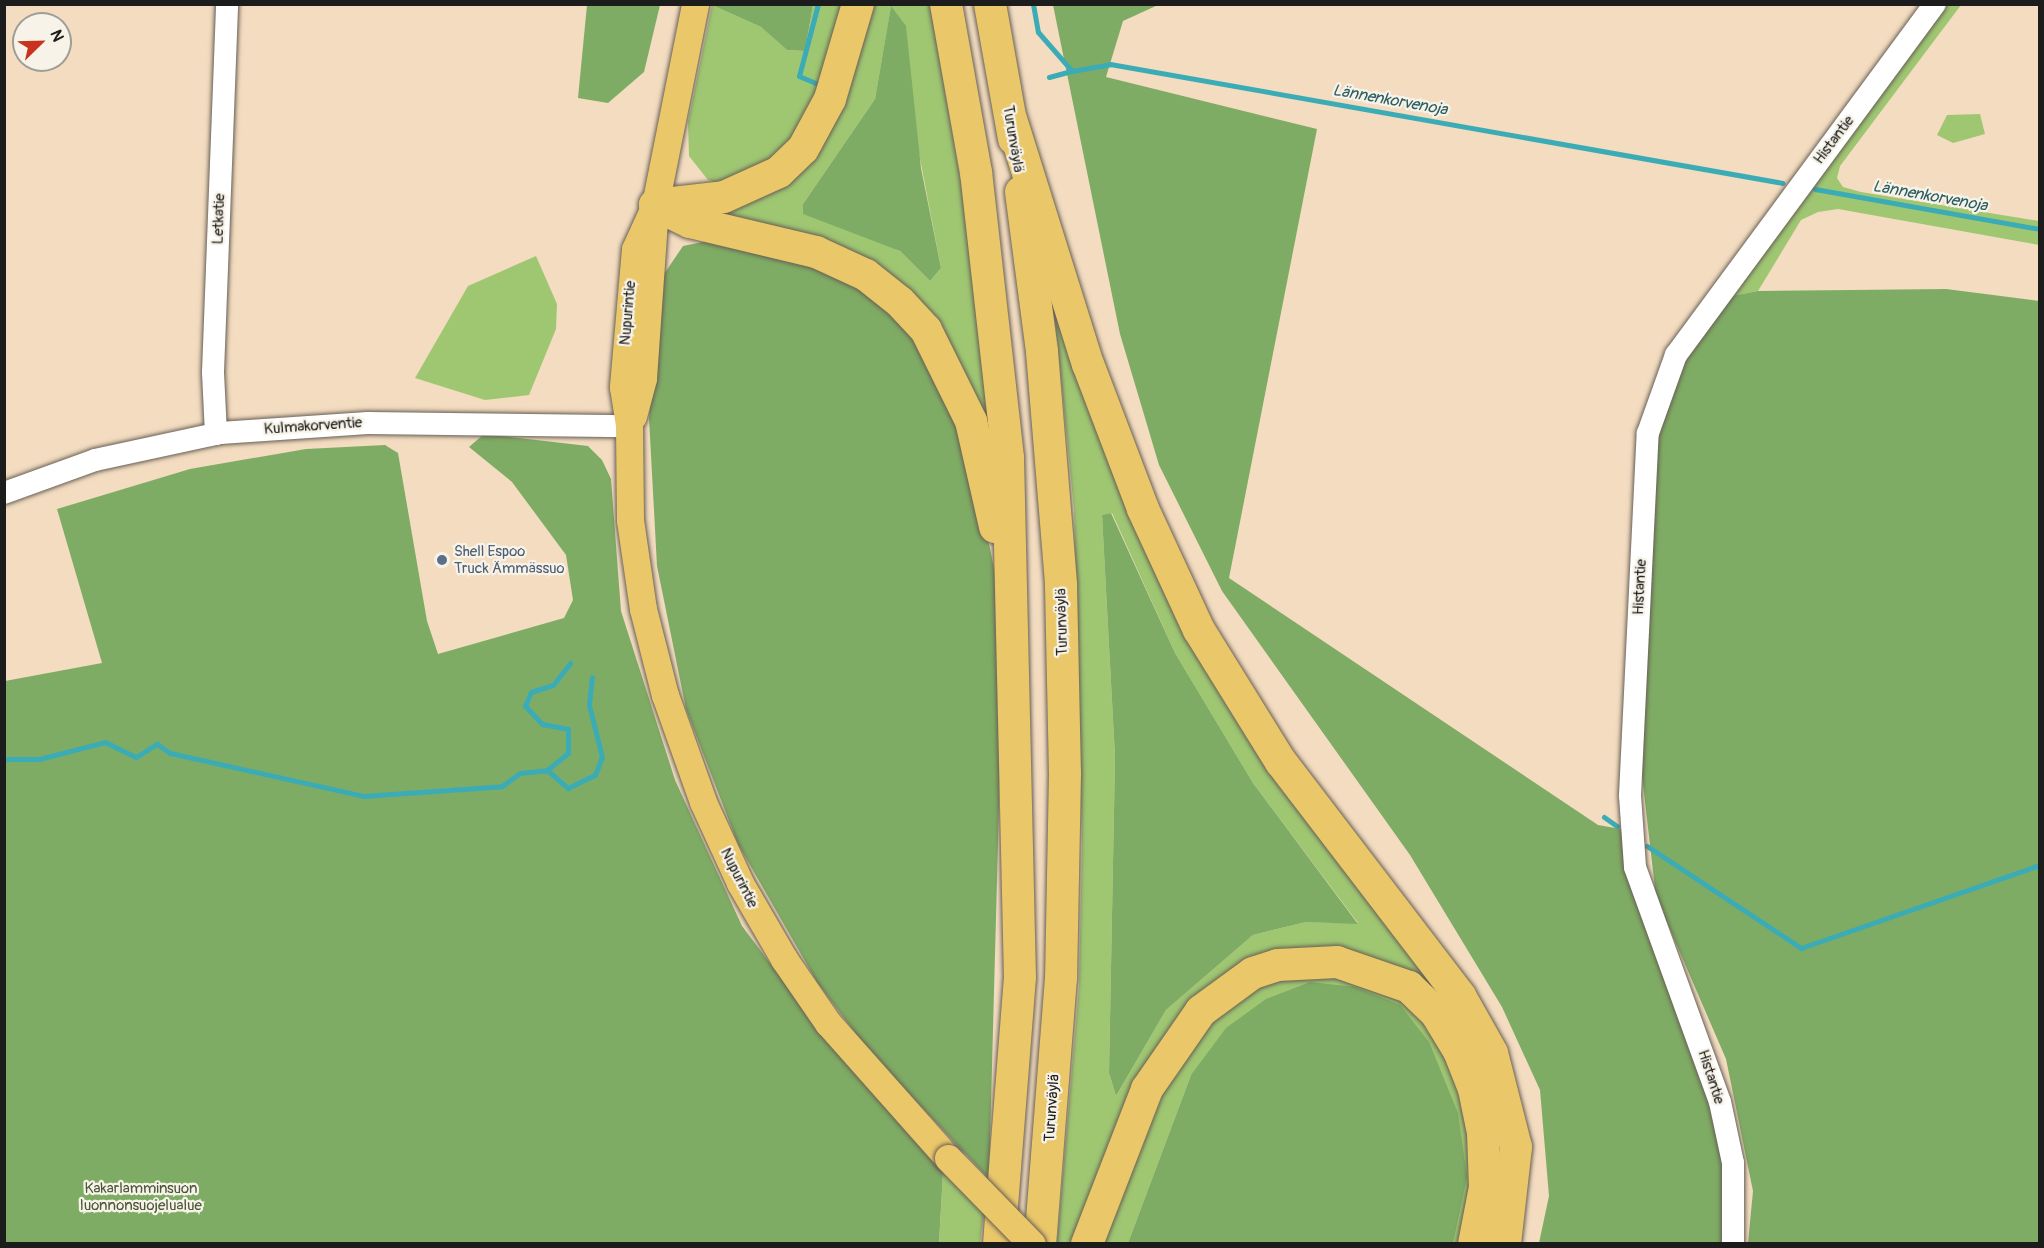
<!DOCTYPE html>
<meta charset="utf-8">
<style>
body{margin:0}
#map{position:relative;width:2044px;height:1248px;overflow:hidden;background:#f3dcc0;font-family:Pangolin,sans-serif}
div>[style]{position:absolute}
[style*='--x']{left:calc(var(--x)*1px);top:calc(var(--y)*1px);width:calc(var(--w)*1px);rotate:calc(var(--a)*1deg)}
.green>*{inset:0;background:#9fc772}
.forest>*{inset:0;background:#7fac64}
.stream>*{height:5px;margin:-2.5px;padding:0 2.5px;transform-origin:2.5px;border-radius:2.5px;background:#3bacb6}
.roads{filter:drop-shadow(0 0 2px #675f55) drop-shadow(0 0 2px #675f55)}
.minor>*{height:22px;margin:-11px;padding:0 11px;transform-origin:11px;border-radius:11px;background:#fff}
.major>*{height:27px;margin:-13.5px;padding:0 13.5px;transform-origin:13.5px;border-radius:13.5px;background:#eac769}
.highway>*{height:32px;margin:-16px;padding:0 16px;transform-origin:16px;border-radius:16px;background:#eac769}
.bridges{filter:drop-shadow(0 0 2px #675f55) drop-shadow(0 0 2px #675f55)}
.major-bridge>*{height:27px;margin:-13.5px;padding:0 13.5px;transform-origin:13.5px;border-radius:13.5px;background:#eac769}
.dots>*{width:16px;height:16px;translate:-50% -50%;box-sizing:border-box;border:3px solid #f7f3e8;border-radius:50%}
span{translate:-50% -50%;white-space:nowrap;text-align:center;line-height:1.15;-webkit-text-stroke:4.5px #f7f3e8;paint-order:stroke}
.street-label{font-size:15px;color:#1c1c1c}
.service-label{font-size:15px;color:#4e5e75}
.left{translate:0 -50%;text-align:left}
.park-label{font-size:15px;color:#4a583a}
.water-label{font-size:16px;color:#2a5d61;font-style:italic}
.frame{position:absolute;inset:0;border:6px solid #1c1c1c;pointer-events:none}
.north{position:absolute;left:12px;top:12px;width:60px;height:60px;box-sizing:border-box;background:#f7f3e8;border:2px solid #9f9d96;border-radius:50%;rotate:67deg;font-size:16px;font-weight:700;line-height:24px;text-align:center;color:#1c1c1c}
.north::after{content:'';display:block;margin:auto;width:21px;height:27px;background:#c8321e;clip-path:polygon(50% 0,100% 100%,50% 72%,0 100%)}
</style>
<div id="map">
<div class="green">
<i style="clip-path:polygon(712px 5px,761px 27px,787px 50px,805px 51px,813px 5px,846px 5px,814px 114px,764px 168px,720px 184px,708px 180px,689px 156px,688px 122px)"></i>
<i style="clip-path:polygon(evenodd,866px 5px,930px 5px,962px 189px,990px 427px,691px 210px,766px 191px,866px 5px,891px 7px,941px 268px,930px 281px,900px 251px,803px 204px,875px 99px,891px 7px)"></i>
<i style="clip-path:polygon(1943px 5px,1961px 5px,1840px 166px,1837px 178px,1843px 187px,1861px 192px,2039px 221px,2039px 245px,1838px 209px,1818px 212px,1801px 220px,1758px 291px,1726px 297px)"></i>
<i style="clip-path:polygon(1980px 114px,1985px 134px,1953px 143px,1937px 135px,1947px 115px)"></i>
<i style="clip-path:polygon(536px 256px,557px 304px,556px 329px,529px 395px,485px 400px,415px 378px,468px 286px)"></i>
<i style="clip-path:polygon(evenodd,1051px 279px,1131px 501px,1444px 986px,1498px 1103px,1504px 1216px,1478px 1069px,1373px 961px,1222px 983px,1078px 1243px,1057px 1243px,1079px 987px,1082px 845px,1074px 509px,1051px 279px,1112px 513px,1175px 653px,1253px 783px,1358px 923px,1306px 922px,1253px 935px,1166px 1010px,1116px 1096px,1109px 1073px,1115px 757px,1102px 515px,1112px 513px)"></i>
<i style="clip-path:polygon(1303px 969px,1376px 980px,1436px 1024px,1478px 1131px,1467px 1243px,1453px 1243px,1191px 1075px,1128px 1243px,1097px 1244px,1167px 1068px,1246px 986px)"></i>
<i style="clip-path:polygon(943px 1172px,984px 1213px,980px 1243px,939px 1244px)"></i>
</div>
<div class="forest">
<i style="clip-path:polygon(587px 5px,660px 5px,644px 72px,608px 103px,578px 98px)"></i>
<i style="clip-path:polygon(712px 5px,813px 5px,805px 51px,787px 50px,761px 27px)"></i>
<i style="clip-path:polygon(1053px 5px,1158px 5px,1123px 21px,1106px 77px,1317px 129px,1229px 578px,1598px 825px,1621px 829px,1705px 1090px,1723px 1162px,1722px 1243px,1539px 1243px,1549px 1196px,1540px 1090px,1502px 1007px,1410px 855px,1222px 591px,1159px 465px,1120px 334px)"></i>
<i style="clip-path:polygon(891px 6px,906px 26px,921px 168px,941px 268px,930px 281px,900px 251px,803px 214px,803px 204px,875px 99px)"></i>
<i style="clip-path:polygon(708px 241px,836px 268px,889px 303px,944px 380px,974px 470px,996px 578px,1000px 768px,989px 1179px,868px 1050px,817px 982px,738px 844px,686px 709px,657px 566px,649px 418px,660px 280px,683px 246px)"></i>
<i style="clip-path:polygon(1946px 289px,2039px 301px,2039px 1243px,1748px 1243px,1753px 1191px,1726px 1059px,1656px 897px,1641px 767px,1657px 422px,1683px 358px,1726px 297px,1758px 291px)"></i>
<i style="clip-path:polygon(484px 434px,588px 446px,602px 460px,611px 479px,621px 611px,675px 780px,742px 926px,838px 1054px,943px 1172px,939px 1243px,5px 1244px,5px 681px,102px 663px,57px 509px,190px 469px,306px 449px,385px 445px,398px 453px,427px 621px,438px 654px,564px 618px,573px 600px,566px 555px,512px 482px,469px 447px)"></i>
<i style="clip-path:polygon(1111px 513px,1175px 653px,1253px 783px,1358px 924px,1306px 922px,1253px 935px,1166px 1010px,1116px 1096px,1109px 1073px,1115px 757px,1102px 515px)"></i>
<i style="clip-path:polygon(1310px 982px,1355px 987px,1400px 1005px,1429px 1042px,1458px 1113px,1467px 1177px,1453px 1243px,1128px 1243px,1191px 1075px,1226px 1028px,1266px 999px)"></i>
</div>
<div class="stream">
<i style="--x:818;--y:4;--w:74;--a:104.8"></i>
<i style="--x:799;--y:76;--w:25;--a:23"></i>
<i style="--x:1033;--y:4;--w:28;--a:80"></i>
<i style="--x:1038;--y:32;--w:52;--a:48.9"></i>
<i style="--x:1072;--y:71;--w:39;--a:-10"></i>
<i style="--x:1110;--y:64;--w:683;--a:10.03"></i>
<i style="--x:1049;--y:77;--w:24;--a:-15"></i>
<i style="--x:1815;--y:189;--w:229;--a:10.1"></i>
<i style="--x:4;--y:759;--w:35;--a:0"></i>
<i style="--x:39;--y:759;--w:68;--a:-14.4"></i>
<i style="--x:105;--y:742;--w:34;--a:26"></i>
<i style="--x:136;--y:757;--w:25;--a:-32"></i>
<i style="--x:157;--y:744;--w:16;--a:35"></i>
<i style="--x:170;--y:753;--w:199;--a:12.5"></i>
<i style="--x:364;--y:796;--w:138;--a:-4.1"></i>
<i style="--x:502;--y:786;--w:22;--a:-36"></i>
<i style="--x:520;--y:773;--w:27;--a:-6"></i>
<i style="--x:547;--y:770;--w:28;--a:41"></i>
<i style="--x:568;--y:788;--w:30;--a:-26"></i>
<i style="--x:595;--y:775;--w:19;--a:-69"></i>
<i style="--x:602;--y:757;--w:54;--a:-104"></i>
<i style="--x:589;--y:705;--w:28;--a:-84"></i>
<i style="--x:547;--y:770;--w:27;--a:-39"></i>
<i style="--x:568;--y:753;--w:24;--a:-90"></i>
<i style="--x:568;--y:729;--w:26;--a:-169"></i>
<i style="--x:542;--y:724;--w:25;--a:-133"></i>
<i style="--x:525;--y:706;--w:15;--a:-67"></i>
<i style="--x:531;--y:692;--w:23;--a:-18"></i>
<i style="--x:553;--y:685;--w:28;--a:-52"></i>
<i style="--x:1604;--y:817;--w:16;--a:35"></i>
<i style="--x:1647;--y:846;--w:185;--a:33.5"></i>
<i style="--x:1801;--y:948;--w:253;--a:-19.2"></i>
</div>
<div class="roads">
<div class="minor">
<i style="--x:216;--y:434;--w:62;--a:-92.8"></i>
<i style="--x:213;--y:372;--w:368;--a:-87.8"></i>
<i style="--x:4;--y:493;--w:97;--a:-19.9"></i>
<i style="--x:95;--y:460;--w:128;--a:-12.2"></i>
<i style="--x:220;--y:433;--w:148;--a:-3.9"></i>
<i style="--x:368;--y:423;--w:261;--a:0.7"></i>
<i style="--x:1733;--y:1244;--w:81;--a:-90"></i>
<i style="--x:1733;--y:1163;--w:62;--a:-102"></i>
<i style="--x:1720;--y:1102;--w:250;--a:-109.9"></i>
<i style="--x:1635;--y:867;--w:72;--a:-94"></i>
<i style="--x:1630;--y:795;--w:362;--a:-87.2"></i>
<i style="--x:1648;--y:433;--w:83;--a:-70.3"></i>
<i style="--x:1676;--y:355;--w:436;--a:-53.6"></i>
</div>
<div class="major">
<i style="--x:655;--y:205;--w:48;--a:114.4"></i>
<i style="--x:635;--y:249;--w:139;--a:95"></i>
<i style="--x:623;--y:387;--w:39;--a:81"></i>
<i style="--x:629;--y:426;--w:94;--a:89.4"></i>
<i style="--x:630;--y:520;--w:90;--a:81.7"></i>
<i style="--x:643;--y:609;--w:89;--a:75.7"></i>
<i style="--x:665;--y:695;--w:114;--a:70.4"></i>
<i style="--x:703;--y:802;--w:89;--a:65.4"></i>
<i style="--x:740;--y:883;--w:88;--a:59.9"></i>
<i style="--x:784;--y:959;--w:78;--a:55.5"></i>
<i style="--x:828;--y:1023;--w:181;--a:48.4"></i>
<i style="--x:633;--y:416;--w:39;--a:-75"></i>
<i style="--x:643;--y:378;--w:173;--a:-86"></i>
<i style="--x:655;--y:205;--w:205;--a:-78.7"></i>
</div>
<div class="highway">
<i style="--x:946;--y:4;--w:171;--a:79.9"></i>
<i style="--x:976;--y:172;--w:288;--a:83.6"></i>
<i style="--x:1008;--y:458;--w:519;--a:88.68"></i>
<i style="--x:1020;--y:977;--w:268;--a:94.5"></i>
<i style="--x:990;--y:4;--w:137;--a:79.9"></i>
<i style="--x:1011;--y:119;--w:257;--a:72.6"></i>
<i style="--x:1088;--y:364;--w:155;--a:69.2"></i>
<i style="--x:1143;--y:509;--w:133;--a:65.2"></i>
<i style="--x:1199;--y:630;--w:155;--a:58.2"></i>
<i style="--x:1281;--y:762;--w:295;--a:52.6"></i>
<i style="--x:1460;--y:996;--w:65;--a:60.7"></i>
<i style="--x:1492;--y:1053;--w:97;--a:75.7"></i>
<i style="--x:1516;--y:1147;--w:98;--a:96.5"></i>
<i style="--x:1021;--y:192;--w:161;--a:82.5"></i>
<i style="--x:1042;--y:352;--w:234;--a:85.3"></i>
<i style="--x:1061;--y:585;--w:188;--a:88.8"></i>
<i style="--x:1065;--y:773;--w:205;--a:91.1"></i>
<i style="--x:1061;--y:978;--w:267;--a:94.5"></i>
<i style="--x:655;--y:205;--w:39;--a:26"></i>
<i style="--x:690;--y:222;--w:130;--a:13.4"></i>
<i style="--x:816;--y:252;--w:55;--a:24.7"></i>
<i style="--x:866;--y:275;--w:43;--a:38.5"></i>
<i style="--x:900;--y:302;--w:38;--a:47"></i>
<i style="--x:926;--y:330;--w:102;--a:63.7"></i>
<i style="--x:971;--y:421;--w:109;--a:77.2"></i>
<i style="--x:655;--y:205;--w:69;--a:-6.6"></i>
<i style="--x:724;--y:197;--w:60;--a:-24.4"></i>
<i style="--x:779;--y:172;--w:33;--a:-44"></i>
<i style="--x:803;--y:149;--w:57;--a:-61.6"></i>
<i style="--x:830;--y:99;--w:99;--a:-73.6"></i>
<i style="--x:1087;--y:1244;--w:166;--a:-68.8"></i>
<i style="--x:1147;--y:1089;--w:95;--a:-55.3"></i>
<i style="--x:1201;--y:1011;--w:64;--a:-36.2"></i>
<i style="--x:1253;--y:973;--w:26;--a:-18"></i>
<i style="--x:1278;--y:965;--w:59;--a:-2.9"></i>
<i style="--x:1337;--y:962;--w:76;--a:19.1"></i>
<i style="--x:1409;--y:987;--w:37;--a:44"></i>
<i style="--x:1436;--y:1013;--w:44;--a:58.8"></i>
<i style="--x:1459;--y:1051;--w:41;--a:68.5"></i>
<i style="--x:1474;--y:1089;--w:45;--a:78.4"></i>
<i style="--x:1483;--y:1133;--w:54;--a:87.9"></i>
<i style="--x:1485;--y:1187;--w:58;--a:100.9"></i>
</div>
</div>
<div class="bridges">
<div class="major-bridge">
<i style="--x:948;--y:1158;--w:120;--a:45.7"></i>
</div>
</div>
<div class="dots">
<i style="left:442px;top:560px;background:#5c6f8a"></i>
</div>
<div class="street-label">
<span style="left:1013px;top:139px;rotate:81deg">Turunväylä</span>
<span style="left:1834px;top:140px;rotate:-53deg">Histantie</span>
<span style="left:219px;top:219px;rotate:-88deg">Letkatie</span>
<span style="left:628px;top:313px;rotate:-85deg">Nupurintie</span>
<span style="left:313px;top:426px;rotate:-4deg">Kulmakorventie</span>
<span style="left:1640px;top:587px;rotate:-87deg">Histantie</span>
<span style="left:1062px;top:622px;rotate:-91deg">Turunväylä</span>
<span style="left:739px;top:878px;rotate:63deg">Nupurintie</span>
<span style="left:1711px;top:1077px;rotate:72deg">Histantie</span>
<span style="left:1052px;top:1108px;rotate:-86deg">Turunväylä</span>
</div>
<div class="service-label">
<span class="left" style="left:454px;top:560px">Shell Espoo<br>Truck Ämmässuo</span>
</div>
<div class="park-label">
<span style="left:141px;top:1197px">Kakarlamminsuon<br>luonnonsuojelualue</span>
</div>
<div class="water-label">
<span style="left:1390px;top:100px;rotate:10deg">Lännenkorvenoja</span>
<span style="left:1930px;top:196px;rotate:10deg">Lännenkorvenoja</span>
</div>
<div class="frame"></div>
<div class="north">N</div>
</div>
